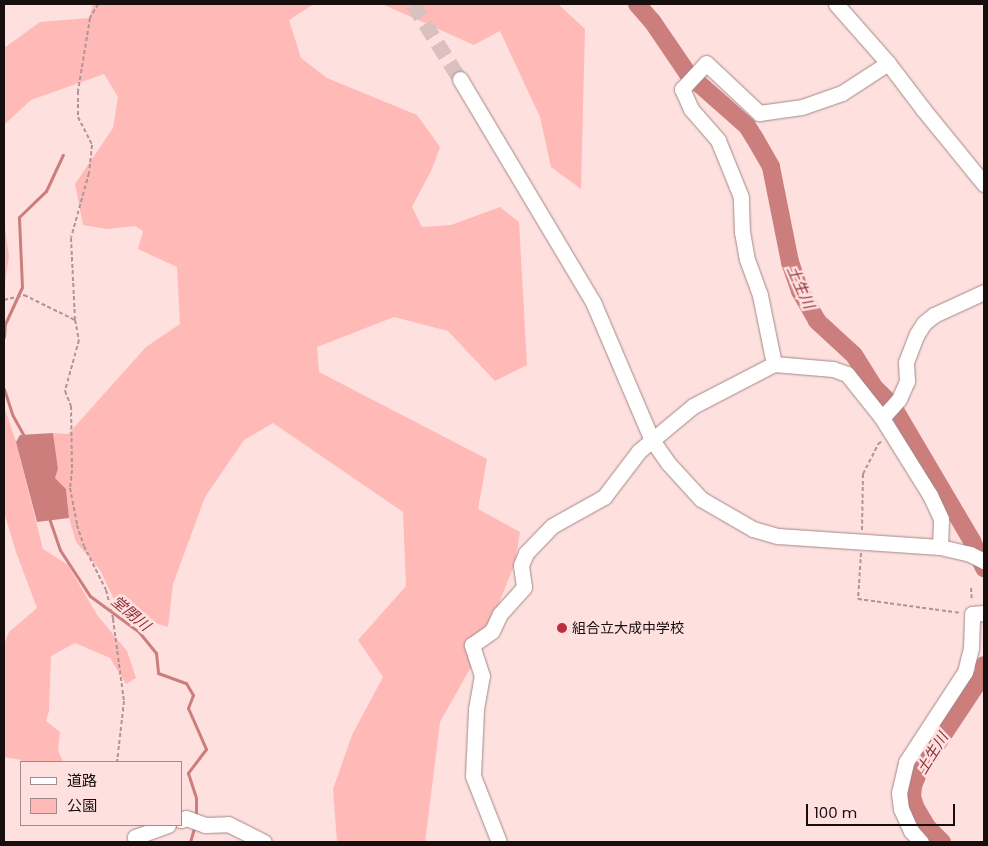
<!DOCTYPE html>
<meta charset="utf-8">
<style>
body{margin:0}
#map{position:relative;width:988px;height:846px;overflow:hidden;background:#fee0df;font-family:Poppins,"Noto Sans JP",sans-serif}
div>[style]{position:absolute}
[style*='--x']{left:calc(var(--x)*1px);top:calc(var(--y)*1px);width:calc(var(--w)*1px);rotate:calc(var(--a)*1deg)}
.green>*{inset:0;background:#ffbab8}
.water>*{inset:0;background:#cc7e7d}
.stream>*{height:3px;margin:-1.5px;padding:0 1.5px;transform-origin:1.5px;border-radius:1.5px;background:#cc7e7d}
.river>*{height:18px;margin:-9px;padding:0 9px;transform-origin:9px;border-radius:9px;background:#cc7e7d}
.minor-tunnel>*{height:15px;margin-top:-7.5px;transform-origin:0;background:repeating-linear-gradient(90deg,#dbc0c0 0 15px,transparent 0 23px)}
.path>*{height:2px;margin-top:-1px;transform-origin:0;background:repeating-linear-gradient(90deg,#ad9696 0 4px,transparent 0 6.5px)}
.roads{filter:drop-shadow(0 0 1px #a38987) drop-shadow(0 0 1px #a38987)}
.minor>*{height:15px;margin:-7.5px;padding:0 7.5px;transform-origin:7.5px;border-radius:7.5px;background:#fff}
.dots>*{width:14px;height:14px;translate:-50% -50%;box-sizing:border-box;border:2px solid #fee0df;border-radius:50%}
span{translate:-50% -50%;white-space:nowrap;text-align:center;line-height:1.15;-webkit-text-stroke:5px #fee0df;paint-order:stroke}
.poi-label{font-size:14px;color:#170e0e}
.left{translate:0 -50%;text-align:left}
.water-label{font-size:15px;color:#8d2f34;font-style:italic}
.frame{position:absolute;inset:0;border:5px solid #170e0e;pointer-events:none}
.legend{position:absolute;left:20px;top:761px;width:162px;height:65px;box-sizing:border-box;background:#fee0df;border:1px solid #a28c8b;margin:0;padding:6px 9px;list-style:none;font-size:15px;color:#170e0e}
.legend li{display:flex;align-items:center;gap:10px;height:25px}
.legend b{width:25px;border:1px solid #a28c8b}
.scale{position:absolute;left:806px;top:804px;width:149px;height:22px;box-sizing:border-box;border:2px solid #170e0e;border-top:0;padding-left:6px;font-size:15px;line-height:18px;white-space:nowrap;color:#170e0e;-webkit-text-stroke:4px #fee0df;paint-order:stroke}
</style>
<div id="map">
<div class="green">
<i style="clip-path:polygon(93px 4px,314px 4px,289px 20px,301px 58px,327px 78px,417px 115px,440px 147px,432px 169px,412px 207px,422px 227px,451px 225px,500px 207px,519px 222px,527px 365px,495px 381px,448px 331px,394px 317px,317px 347px,319px 372px,487px 459px,478px 509px,520px 532px,515px 563px,479px 653px,440px 722px,425px 842px,337px 842px,333px 789px,352px 735px,383px 677px,358px 640px,406px 586px,403px 512px,273px 423px,244px 440px,205px 497px,173px 584px,168px 627px,120px 612px,100px 570px,76px 542px,69px 518px,66px 489px,55px 478px,58px 469px,53px 433px,68px 434px,146px 347px,180px 324px,177px 267px,138px 249px,143px 231px,135px 226px,107px 229px,83px 225px,75px 184px,113px 128px,118px 97px,104px 74px,31px 100px,4px 125px,4px 48px,40px 22px,89px 18px)"></i>
<i style="clip-path:polygon(382px 4px,558px 4px,585px 29px,581px 189px,551px 167px,540px 117px,500px 31px,474px 45px)"></i>
<i style="clip-path:polygon(4px 222px,9px 256px,4px 290px)"></i>
<i style="clip-path:polygon(4px 406px,16px 442px,43px 549px,68px 565px,97px 615px,127px 651px,136px 678px,126px 684px,110px 658px,75px 643px,51px 656px,49px 711px,46px 721px,60px 732px,58px 750px,63px 762px,22px 762px,21px 760px,4px 757px,4px 645px,9px 632px,37px 608px,16px 552px,4px 512px)"></i>
</div>
<div class="water">
<i style="clip-path:polygon(53px 433px,58px 469px,55px 478px,66px 489px,69px 518px,37px 522px,16px 442px,20px 435px)"></i>
</div>
<div class="stream">
<i style="--x:4;--y:337;--w:13;--a:-86"></i>
<i style="--x:5;--y:324;--w:41;--a:-65.3"></i>
<i style="--x:22;--y:287;--w:70;--a:-92.5"></i>
<i style="--x:19;--y:217;--w:37;--a:-44"></i>
<i style="--x:46;--y:191;--w:40;--a:-65"></i>
<i style="--x:4;--y:389;--w:28;--a:72"></i>
<i style="--x:13;--y:416;--w:25;--a:61"></i>
<i style="--x:49;--y:518;--w:34;--a:71"></i>
<i style="--x:60;--y:550;--w:55;--a:56.9"></i>
<i style="--x:90;--y:596;--w:61;--a:36.3"></i>
<i style="--x:139;--y:632;--w:27;--a:51"></i>
<i style="--x:156;--y:653;--w:20;--a:84"></i>
<i style="--x:158;--y:673;--w:30;--a:20"></i>
<i style="--x:186;--y:683;--w:14;--a:60"></i>
<i style="--x:193;--y:695;--w:14;--a:111"></i>
<i style="--x:188;--y:708;--w:45;--a:66.3"></i>
<i style="--x:206;--y:749;--w:30;--a:127"></i>
<i style="--x:188;--y:773;--w:26;--a:72"></i>
<i style="--x:196;--y:798;--w:18;--a:90"></i>
<i style="--x:190;--y:842;--w:18;--a:-74"></i>
</div>
<div class="river">
<i style="--x:637;--y:4;--w:23;--a:49"></i>
<i style="--x:652;--y:21;--w:64;--a:55.8"></i>
<i style="--x:688;--y:74;--w:79;--a:41.4"></i>
<i style="--x:747;--y:126;--w:13;--a:58"></i>
<i style="--x:754;--y:137;--w:34;--a:60"></i>
<i style="--x:771;--y:167;--w:97;--a:78.7"></i>
<i style="--x:790;--y:262;--w:31;--a:71"></i>
<i style="--x:800;--y:291;--w:34;--a:60"></i>
<i style="--x:817;--y:321;--w:50;--a:42.6"></i>
<i style="--x:854;--y:355;--w:39;--a:58"></i>
<i style="--x:875;--y:388;--w:24;--a:45"></i>
<i style="--x:892;--y:405;--w:158;--a:59.5"></i>
<i style="--x:972;--y:541;--w:30;--a:66"></i>
<i style="--x:942;--y:842;--w:21;--a:-135"></i>
<i style="--x:927;--y:827;--w:21;--a:-121"></i>
<i style="--x:916;--y:809;--w:13;--a:-108"></i>
<i style="--x:912;--y:797;--w:11;--a:-85"></i>
<i style="--x:913;--y:786;--w:16;--a:-68"></i>
<i style="--x:919;--y:771;--w:118;--a:-56.4"></i>
<i style="--x:984;--y:673;--w:8;--a:-90"></i>
</div>
<div class="minor-tunnel">
<i style="--x:413;--y:4;--w:89;--a:57.9"></i>
</div>
<div class="path">
<i style="--x:98;--y:4;--w:16;--a:120"></i>
<i style="--x:90;--y:18;--w:74;--a:99.3"></i>
<i style="--x:78;--y:91;--w:26;--a:90"></i>
<i style="--x:78;--y:117;--w:31;--a:63"></i>
<i style="--x:92;--y:145;--w:28;--a:96"></i>
<i style="--x:89;--y:173;--w:67;--a:105.5"></i>
<i style="--x:71;--y:238;--w:82;--a:87.2"></i>
<i style="--x:75;--y:320;--w:20;--a:79"></i>
<i style="--x:79;--y:340;--w:53;--a:105.4"></i>
<i style="--x:65;--y:391;--w:16;--a:68"></i>
<i style="--x:71;--y:406;--w:64;--a:89.1"></i>
<i style="--x:72;--y:470;--w:18;--a:96"></i>
<i style="--x:70;--y:488;--w:38;--a:79"></i>
<i style="--x:77;--y:525;--w:22;--a:72"></i>
<i style="--x:84;--y:546;--w:49;--a:63.4"></i>
<i style="--x:106;--y:590;--w:30;--a:76"></i>
<i style="--x:113;--y:619;--w:83;--a:82.4"></i>
<i style="--x:124;--y:701;--w:61;--a:96.5"></i>
<i style="--x:4;--y:300;--w:21;--a:-14"></i>
<i style="--x:24;--y:295;--w:57;--a:26.1"></i>
<i style="--x:862;--y:530;--w:56;--a:-89"></i>
<i style="--x:863;--y:474;--w:34;--a:-63"></i>
<i style="--x:878;--y:444;--w:5;--a:-37"></i>
<i style="--x:861;--y:553;--w:46;--a:93.7"></i>
<i style="--x:858;--y:599;--w:104;--a:7.7"></i>
<i style="--x:971;--y:588;--w:13;--a:86"></i>
</div>
<div class="roads">
<div class="minor">
<i style="--x:836;--y:4;--w:79;--a:48.6"></i>
<i style="--x:888;--y:63;--w:58;--a:52.7"></i>
<i style="--x:923;--y:109;--w:97;--a:50.9"></i>
<i style="--x:460;--y:79;--w:260;--a:59.2"></i>
<i style="--x:593;--y:302;--w:150;--a:66.9"></i>
<i style="--x:652;--y:440;--w:28;--a:55"></i>
<i style="--x:668;--y:463;--w:49;--a:47.5"></i>
<i style="--x:701;--y:499;--w:60;--a:30"></i>
<i style="--x:753;--y:529;--w:26;--a:16"></i>
<i style="--x:778;--y:536;--w:162;--a:3.9"></i>
<i style="--x:940;--y:547;--w:31;--a:13"></i>
<i style="--x:970;--y:554;--w:16;--a:27"></i>
<i style="--x:774;--y:364;--w:70;--a:-101.5"></i>
<i style="--x:760;--y:295;--w:37;--a:-110"></i>
<i style="--x:747;--y:260;--w:28;--a:-100"></i>
<i style="--x:742;--y:232;--w:35;--a:-92"></i>
<i style="--x:741;--y:197;--w:61;--a:-112"></i>
<i style="--x:718;--y:140;--w:41;--a:-131.1"></i>
<i style="--x:691;--y:109;--w:22;--a:-114"></i>
<i style="--x:682;--y:89;--w:35;--a:-47"></i>
<i style="--x:706;--y:63;--w:73;--a:43.3"></i>
<i style="--x:759;--y:113;--w:43;--a:-7.9"></i>
<i style="--x:802;--y:107;--w:42;--a:-19.3"></i>
<i style="--x:842;--y:93;--w:55;--a:-33.1"></i>
<i style="--x:882;--y:418;--w:25;--a:-48"></i>
<i style="--x:899;--y:399;--w:20;--a:-66"></i>
<i style="--x:907;--y:381;--w:19;--a:-93"></i>
<i style="--x:906;--y:362;--w:30;--a:-69"></i>
<i style="--x:917;--y:334;--w:13;--a:-58"></i>
<i style="--x:924;--y:323;--w:13;--a:-39"></i>
<i style="--x:934;--y:315;--w:55;--a:-24.7"></i>
<i style="--x:181;--y:820;--w:5;--a:-22"></i>
<i style="--x:186;--y:818;--w:20;--a:20"></i>
<i style="--x:205;--y:825;--w:23;--a:-2"></i>
<i style="--x:228;--y:824;--w:40;--a:26.6"></i>
<i style="--x:136;--y:842;--w:5;--a:-101"></i>
<i style="--x:135;--y:837;--w:35;--a:-20"></i>
<i style="--x:499;--y:842;--w:71;--a:-111.5"></i>
<i style="--x:473;--y:776;--w:67;--a:-87.4"></i>
<i style="--x:476;--y:709;--w:34;--a:-80"></i>
<i style="--x:482;--y:676;--w:33;--a:-108"></i>
<i style="--x:472;--y:645;--w:24;--a:-35"></i>
<i style="--x:492;--y:631;--w:19;--a:-65"></i>
<i style="--x:500;--y:614;--w:36;--a:-48"></i>
<i style="--x:524;--y:587;--w:22;--a:-98"></i>
<i style="--x:521;--y:565;--w:13;--a:-67"></i>
<i style="--x:526;--y:553;--w:37;--a:-46"></i>
<i style="--x:552;--y:526;--w:60;--a:-29.1"></i>
<i style="--x:604;--y:497;--w:58;--a:-52.7"></i>
<i style="--x:639;--y:451;--w:70;--a:-39.8"></i>
<i style="--x:693;--y:406;--w:91;--a:-27.4"></i>
<i style="--x:774;--y:364;--w:59;--a:4.8"></i>
<i style="--x:833;--y:369;--w:15;--a:20"></i>
<i style="--x:847;--y:374;--w:56;--a:51.5"></i>
<i style="--x:882;--y:418;--w:91;--a:58.1"></i>
<i style="--x:930;--y:495;--w:26;--a:65"></i>
<i style="--x:941;--y:519;--w:28;--a:92"></i>
<i style="--x:921;--y:842;--w:15;--a:-132"></i>
<i style="--x:911;--y:831;--w:24;--a:-114"></i>
<i style="--x:901;--y:809;--w:16;--a:-97"></i>
<i style="--x:899;--y:793;--w:32;--a:-77"></i>
<i style="--x:906;--y:762;--w:108;--a:-56.8"></i>
<i style="--x:965;--y:672;--w:25;--a:-76"></i>
<i style="--x:971;--y:648;--w:34;--a:-88"></i>
<i style="--x:972;--y:614;--w:12;--a:-5"></i>
</div>
</div>
<div class="dots">
<i style="left:562px;top:628px;background:#be2e3c"></i>
</div>
<div class="poi-label">
<span class="left" style="left:572px;top:628px">組合立大成中学校</span>
</div>
<div class="water-label">
<span style="left:801px;top:287px;rotate:66deg">土生川</span>
<span style="left:131px;top:613px;rotate:40deg">堂閉川</span>
<span style="left:932px;top:753px;rotate:-58deg">土生川</span>
</div>
<div class="frame"></div>
<ul class="legend">
<li><b style="height:6px;background:#fff"></b>道路</li>
<li><b style="height:14px;background:#ffbab8"></b>公園</li>
</ul>
<div class="scale">100 m</div>
</div>
